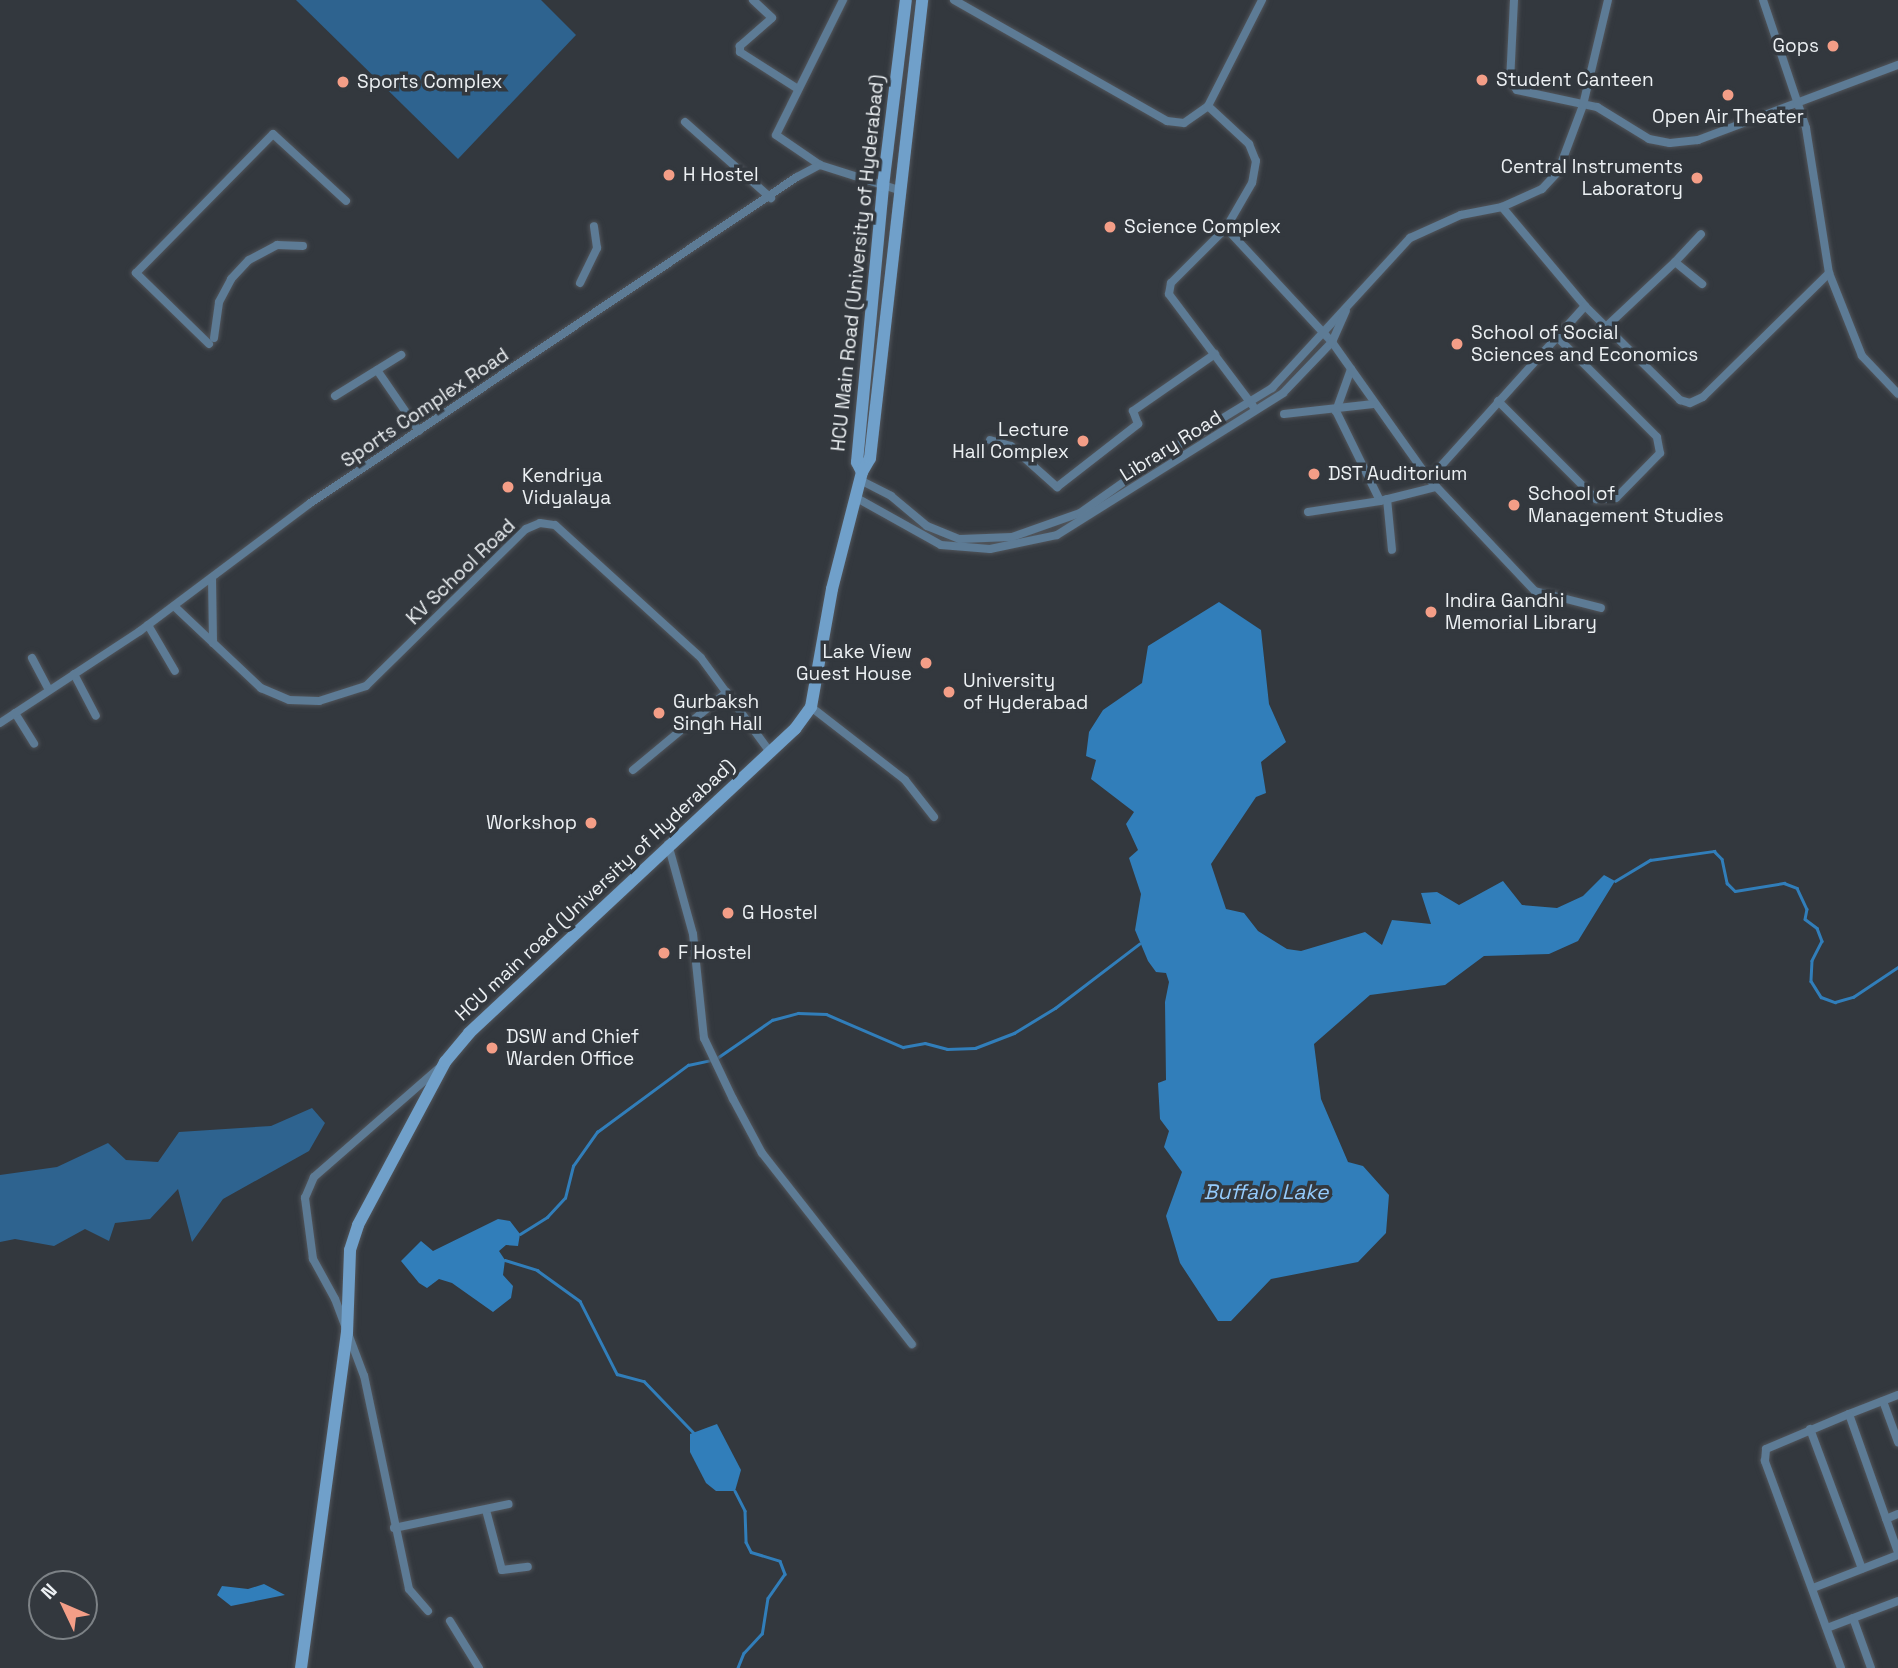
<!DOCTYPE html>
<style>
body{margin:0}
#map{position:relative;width:1898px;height:1668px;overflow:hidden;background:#33383e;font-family:"Space Grotesk",sans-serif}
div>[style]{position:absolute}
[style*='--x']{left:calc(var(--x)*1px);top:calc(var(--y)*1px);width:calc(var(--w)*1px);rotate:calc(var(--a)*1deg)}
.green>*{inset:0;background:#2e638f}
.water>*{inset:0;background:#317eba}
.stream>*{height:2.5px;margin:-1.25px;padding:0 1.25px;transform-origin:1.25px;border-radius:1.25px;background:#317eba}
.roads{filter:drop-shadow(0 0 2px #51555b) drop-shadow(0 0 2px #51555b)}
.street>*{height:8px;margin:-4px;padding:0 4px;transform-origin:4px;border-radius:4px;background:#5d7b95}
.secondary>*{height:12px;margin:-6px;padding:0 6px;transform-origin:6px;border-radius:6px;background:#70a0ca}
.dots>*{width:19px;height:19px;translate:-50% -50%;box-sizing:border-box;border:4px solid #33383e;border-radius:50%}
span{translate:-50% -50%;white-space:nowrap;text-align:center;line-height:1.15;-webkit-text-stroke:7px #33383e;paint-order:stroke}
.poi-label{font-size:19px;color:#ecf0f3}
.right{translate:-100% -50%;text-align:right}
.left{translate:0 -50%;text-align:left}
.street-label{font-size:19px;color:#ecf0f3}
.water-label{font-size:21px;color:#95cbfc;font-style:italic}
.north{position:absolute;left:28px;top:1570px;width:70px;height:70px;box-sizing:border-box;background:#33383e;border:2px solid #7d8286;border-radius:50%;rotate:314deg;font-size:19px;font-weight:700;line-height:28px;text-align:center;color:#ecf0f3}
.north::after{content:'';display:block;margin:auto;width:24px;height:32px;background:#f49e87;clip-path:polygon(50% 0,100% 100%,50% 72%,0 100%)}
</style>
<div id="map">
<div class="green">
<i style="clip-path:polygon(296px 0,541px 0,576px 35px,458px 159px)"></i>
<i style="clip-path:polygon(312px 1108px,325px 1123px,309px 1151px,223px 1199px,192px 1242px,178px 1189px,150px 1219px,115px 1223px,109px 1241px,85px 1229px,54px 1246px,15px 1239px,0 1242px,0 1175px,57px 1167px,108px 1143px,126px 1160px,158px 1162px,179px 1132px,271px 1126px)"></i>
</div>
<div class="water">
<i style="clip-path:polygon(1219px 602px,1261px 630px,1269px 704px,1286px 742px,1261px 762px,1266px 793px,1256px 797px,1211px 864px,1226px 909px,1244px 913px,1258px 931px,1287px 949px,1301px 951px,1365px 932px,1382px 945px,1392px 920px,1431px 924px,1421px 893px,1437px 892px,1459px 905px,1503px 881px,1522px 905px,1557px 908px,1583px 896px,1604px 875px,1615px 881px,1578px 941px,1549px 954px,1484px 956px,1445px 985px,1370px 995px,1314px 1044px,1321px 1099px,1348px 1162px,1363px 1166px,1389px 1195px,1386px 1233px,1358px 1262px,1271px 1279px,1231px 1321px,1218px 1321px,1180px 1263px,1166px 1216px,1182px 1172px,1164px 1147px,1169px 1131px,1160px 1119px,1158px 1083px,1166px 1080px,1165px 1002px,1169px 982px,1166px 973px,1156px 972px,1148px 961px,1135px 930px,1141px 894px,1129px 858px,1138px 850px,1126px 824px,1134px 812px,1091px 779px,1096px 760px,1086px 756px,1089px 732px,1103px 710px,1142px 683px,1148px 646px)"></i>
<i style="clip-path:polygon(498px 1219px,510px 1221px,520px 1234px,518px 1246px,506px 1245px,499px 1251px,505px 1260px,503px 1275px,513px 1286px,511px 1298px,493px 1312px,452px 1283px,439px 1279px,427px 1288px,419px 1283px,401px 1261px,421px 1241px,433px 1251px)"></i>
<i style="clip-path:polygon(717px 1424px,741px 1470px,735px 1491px,716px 1491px,706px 1483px,690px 1452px,690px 1434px)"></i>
<i style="clip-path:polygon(264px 1584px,285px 1595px,231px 1606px,217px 1595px,222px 1586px,248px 1589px)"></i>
</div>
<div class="stream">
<i style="--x:1615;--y:881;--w:41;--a:-31"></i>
<i style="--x:1650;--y:860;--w:65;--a:-8"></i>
<i style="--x:1714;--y:851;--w:11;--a:45"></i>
<i style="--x:1722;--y:859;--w:25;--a:78"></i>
<i style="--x:1727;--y:883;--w:11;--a:45"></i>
<i style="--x:1735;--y:891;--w:50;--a:-9.3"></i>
<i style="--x:1784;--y:883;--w:14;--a:21"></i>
<i style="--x:1797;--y:888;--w:23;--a:65"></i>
<i style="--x:1807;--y:909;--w:10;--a:101"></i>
<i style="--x:1805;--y:919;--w:15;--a:37"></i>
<i style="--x:1817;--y:928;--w:14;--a:69"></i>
<i style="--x:1822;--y:941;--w:22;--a:117"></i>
<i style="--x:1812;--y:961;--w:20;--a:93"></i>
<i style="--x:1811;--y:981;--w:19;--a:58"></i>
<i style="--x:1821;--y:997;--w:15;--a:20"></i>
<i style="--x:1835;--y:1002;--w:19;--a:-16"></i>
<i style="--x:1853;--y:997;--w:54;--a:-33.7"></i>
<i style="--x:717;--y:1058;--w:67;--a:-34.6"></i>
<i style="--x:772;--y:1020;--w:27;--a:-15"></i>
<i style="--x:798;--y:1013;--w:28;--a:2"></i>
<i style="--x:826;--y:1014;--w:84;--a:23.2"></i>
<i style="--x:903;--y:1047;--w:22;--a:-10"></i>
<i style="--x:925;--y:1043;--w:23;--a:15"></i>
<i style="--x:947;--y:1049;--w:28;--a:-2"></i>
<i style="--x:975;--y:1048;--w:42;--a:-21"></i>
<i style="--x:1014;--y:1033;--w:48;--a:-31.4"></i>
<i style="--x:1055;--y:1008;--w:106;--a:-37.3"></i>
<i style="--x:520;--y:1234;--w:32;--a:-32"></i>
<i style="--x:547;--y:1217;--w:26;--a:-47"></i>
<i style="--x:565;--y:1198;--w:33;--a:-76"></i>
<i style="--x:573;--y:1166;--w:42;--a:-54.8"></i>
<i style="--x:597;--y:1132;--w:113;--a:-36.4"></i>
<i style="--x:688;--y:1065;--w:24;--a:-12"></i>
<i style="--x:505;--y:1260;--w:34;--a:17"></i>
<i style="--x:537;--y:1270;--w:53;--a:35.8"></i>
<i style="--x:580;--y:1301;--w:82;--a:63.1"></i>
<i style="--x:617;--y:1374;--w:28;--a:15"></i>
<i style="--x:644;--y:1381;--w:71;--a:46.1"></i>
<i style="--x:735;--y:1491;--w:22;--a:63"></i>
<i style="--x:745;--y:1511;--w:31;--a:88"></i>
<i style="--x:746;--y:1542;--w:11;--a:63"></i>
<i style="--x:751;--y:1552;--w:30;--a:17"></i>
<i style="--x:780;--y:1561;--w:14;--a:69"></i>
<i style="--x:785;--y:1574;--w:29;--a:125"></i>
<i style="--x:768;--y:1598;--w:36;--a:99"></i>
<i style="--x:762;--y:1634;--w:26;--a:133"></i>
<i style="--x:744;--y:1653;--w:16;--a:112"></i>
</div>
<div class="roads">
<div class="street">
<i style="--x:753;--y:0;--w:26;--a:43"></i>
<i style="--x:772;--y:18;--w:43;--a:138.8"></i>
<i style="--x:740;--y:46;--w:6;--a:90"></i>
<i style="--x:740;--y:52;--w:69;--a:32.5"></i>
<i style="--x:954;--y:0;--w:245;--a:29.6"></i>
<i style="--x:1167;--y:121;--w:17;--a:7"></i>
<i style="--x:1184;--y:123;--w:29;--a:-35"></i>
<i style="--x:1208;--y:106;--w:56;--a:42.8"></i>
<i style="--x:1249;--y:144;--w:18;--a:68"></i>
<i style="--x:1256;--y:161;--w:22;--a:100"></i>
<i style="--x:1252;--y:183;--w:52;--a:120"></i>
<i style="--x:1514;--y:0;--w:81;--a:92.8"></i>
<i style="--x:1510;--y:81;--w:11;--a:52"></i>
<i style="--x:1517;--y:90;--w:82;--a:12"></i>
<i style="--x:1597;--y:107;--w:61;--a:31.6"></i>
<i style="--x:1649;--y:139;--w:21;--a:11"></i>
<i style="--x:1670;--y:143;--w:28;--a:-6"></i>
<i style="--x:1698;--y:140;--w:214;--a:-20.6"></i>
<i style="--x:1763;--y:0;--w:135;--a:71.4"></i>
<i style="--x:1806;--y:128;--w:147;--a:81"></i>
<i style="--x:1829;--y:273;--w:89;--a:68.3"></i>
<i style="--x:1862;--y:356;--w:52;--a:46.5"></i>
<i style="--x:1208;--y:106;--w:119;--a:-63"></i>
<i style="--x:685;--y:122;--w:115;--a:41.5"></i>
<i style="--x:820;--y:165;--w:53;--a:-145.7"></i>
<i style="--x:776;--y:135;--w:151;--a:-63.6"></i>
<i style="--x:1502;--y:207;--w:129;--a:50"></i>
<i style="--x:1585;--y:306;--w:134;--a:44.7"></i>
<i style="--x:1680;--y:400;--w:10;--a:17"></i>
<i style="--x:1690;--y:403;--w:14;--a:-25"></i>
<i style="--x:1703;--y:397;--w:177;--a:-44.5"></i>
<i style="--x:1675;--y:262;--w:38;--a:-47"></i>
<i style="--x:580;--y:283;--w:39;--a:-64"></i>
<i style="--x:597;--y:248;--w:22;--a:-98"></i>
<i style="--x:1585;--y:306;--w:233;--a:132"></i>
<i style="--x:1429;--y:479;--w:154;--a:46.6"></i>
<i style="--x:1535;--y:591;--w:68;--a:14.4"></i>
<i style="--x:1608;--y:325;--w:92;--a:-43.2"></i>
<i style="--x:1675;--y:262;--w:35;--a:39"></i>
<i style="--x:214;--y:338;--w:36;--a:-82"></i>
<i style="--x:219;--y:302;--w:26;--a:-62"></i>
<i style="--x:231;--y:279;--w:26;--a:-47"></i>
<i style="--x:249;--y:260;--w:32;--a:-28"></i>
<i style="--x:277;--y:245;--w:26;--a:2"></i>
<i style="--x:209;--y:344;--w:102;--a:-135.8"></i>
<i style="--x:136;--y:273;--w:195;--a:-45.4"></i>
<i style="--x:273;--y:134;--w:99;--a:42.5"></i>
<i style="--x:1351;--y:369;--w:45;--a:109.7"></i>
<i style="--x:1336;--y:411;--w:100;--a:63.9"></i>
<i style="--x:1380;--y:501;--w:58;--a:-14"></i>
<i style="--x:377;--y:370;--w:74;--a:55.5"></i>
<i style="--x:335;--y:396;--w:78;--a:-31.8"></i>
<i style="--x:1498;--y:401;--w:139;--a:45"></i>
<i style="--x:1596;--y:499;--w:20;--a:-3"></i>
<i style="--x:1616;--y:498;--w:63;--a:-45.6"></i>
<i style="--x:1660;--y:453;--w:16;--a:-101"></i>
<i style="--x:1657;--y:437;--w:140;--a:-135"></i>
<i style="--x:1253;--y:406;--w:140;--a:-126.9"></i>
<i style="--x:1169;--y:294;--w:11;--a:-80"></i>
<i style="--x:1171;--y:283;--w:78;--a:-45"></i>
<i style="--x:1226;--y:228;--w:156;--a:47.1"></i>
<i style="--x:1332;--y:342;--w:168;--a:54.7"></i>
<i style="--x:1284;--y:414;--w:90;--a:-6.4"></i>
<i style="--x:990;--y:440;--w:22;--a:16"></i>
<i style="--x:1011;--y:446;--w:62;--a:41.7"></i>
<i style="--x:1057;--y:487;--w:103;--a:-37.9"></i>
<i style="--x:1138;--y:424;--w:14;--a:-111"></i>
<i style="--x:1133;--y:411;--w:100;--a:-34.8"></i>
<i style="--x:860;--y:480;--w:35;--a:27"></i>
<i style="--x:891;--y:496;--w:47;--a:39.8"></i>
<i style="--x:927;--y:526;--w:35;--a:22"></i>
<i style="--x:960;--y:539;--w:52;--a:-2.2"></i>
<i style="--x:1012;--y:537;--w:72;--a:-19.4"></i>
<i style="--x:1080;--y:513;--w:100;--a:-35.3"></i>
<i style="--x:1162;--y:455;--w:129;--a:-31.3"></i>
<i style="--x:1272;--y:388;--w:204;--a:-47.4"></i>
<i style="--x:1410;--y:238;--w:56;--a:-24.3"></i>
<i style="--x:1461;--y:215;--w:42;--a:-11"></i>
<i style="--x:1502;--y:207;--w:44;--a:-24.2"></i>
<i style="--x:1542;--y:189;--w:23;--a:-47"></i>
<i style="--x:1558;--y:172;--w:72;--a:-69.5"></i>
<i style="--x:1583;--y:105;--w:108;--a:-76.6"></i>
<i style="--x:855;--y:497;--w:98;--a:29.2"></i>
<i style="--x:941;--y:545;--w:49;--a:4.7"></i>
<i style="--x:990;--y:549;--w:68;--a:-11.8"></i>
<i style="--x:1057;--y:535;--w:267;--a:-32.1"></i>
<i style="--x:1283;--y:393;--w:71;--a:-46.1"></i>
<i style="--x:1332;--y:342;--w:34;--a:-66"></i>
<i style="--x:1387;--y:499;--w:51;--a:84.4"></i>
<i style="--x:1308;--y:512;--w:73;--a:-8.7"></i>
<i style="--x:212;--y:578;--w:65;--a:89.1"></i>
<i style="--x:174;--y:606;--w:120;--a:43.3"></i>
<i style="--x:261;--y:688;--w:30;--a:23"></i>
<i style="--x:289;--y:700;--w:30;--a:2"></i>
<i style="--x:319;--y:701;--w:49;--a:-17.7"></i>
<i style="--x:366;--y:686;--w:224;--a:-44.5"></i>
<i style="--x:526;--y:529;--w:15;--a:-23"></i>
<i style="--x:540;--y:523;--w:15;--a:8"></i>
<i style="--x:555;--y:525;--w:197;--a:42.3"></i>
<i style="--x:701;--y:658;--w:117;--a:53.7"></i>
<i style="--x:148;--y:625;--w:53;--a:59.6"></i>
<i style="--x:32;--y:658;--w:36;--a:62"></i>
<i style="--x:74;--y:674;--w:47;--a:62.4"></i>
<i style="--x:811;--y:707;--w:119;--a:37.8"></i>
<i style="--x:905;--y:780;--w:47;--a:51.9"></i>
<i style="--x:15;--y:713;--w:36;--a:58"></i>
<i style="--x:0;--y:723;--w:168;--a:-33.3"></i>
<i style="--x:140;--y:631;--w:211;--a:-36.9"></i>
<i style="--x:309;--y:504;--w:587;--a:-33.83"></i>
<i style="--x:797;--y:177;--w:26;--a:-28"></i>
<i style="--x:820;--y:165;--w:83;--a:17.6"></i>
<i style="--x:633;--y:770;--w:122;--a:-39.7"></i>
<i style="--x:668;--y:844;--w:93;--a:74.5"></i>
<i style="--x:693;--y:934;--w:105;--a:84"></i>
<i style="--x:704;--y:1038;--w:68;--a:64.6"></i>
<i style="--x:733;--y:1099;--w:61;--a:61.8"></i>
<i style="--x:762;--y:1153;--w:243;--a:51.9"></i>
<i style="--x:1883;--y:1401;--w:44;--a:69.9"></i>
<i style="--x:1849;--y:1414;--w:53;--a:-21.2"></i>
<i style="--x:1810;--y:1429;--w:149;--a:69.6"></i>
<i style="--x:486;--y:1510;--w:62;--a:75.1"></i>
<i style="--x:502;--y:1570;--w:26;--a:-7"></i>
<i style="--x:1886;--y:1519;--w:13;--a:-23"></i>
<i style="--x:394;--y:1528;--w:117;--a:-11.8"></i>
<i style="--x:1813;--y:1588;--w:91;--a:-21.2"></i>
<i style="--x:428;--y:1611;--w:29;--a:-131"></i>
<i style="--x:409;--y:1589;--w:218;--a:-101.9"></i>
<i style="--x:364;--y:1376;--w:82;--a:-110.6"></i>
<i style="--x:335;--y:1299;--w:46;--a:-118.8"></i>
<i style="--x:313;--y:1259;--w:62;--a:-97.5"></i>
<i style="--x:305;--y:1198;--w:23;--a:-67"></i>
<i style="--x:314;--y:1177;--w:164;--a:-41.1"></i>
<i style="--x:1853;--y:1618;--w:53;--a:70.2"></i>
<i style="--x:450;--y:1621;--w:55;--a:58.3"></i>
<i style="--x:1827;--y:1628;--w:76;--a:-20.8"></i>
<i style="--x:1841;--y:1668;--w:221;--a:-110.2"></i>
<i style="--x:1765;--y:1461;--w:12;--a:-85"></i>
<i style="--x:1766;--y:1449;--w:90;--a:-22.9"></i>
<i style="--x:1849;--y:1414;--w:146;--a:70.5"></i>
</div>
<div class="secondary">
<i style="--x:862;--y:472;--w:11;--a:-117"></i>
<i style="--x:857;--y:462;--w:277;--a:-84.6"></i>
<i style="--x:883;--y:186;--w:187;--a:-83"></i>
<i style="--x:301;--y:1668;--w:338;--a:-82.2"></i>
<i style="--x:347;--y:1333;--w:83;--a:-87.9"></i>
<i style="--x:350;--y:1250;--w:26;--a:-72"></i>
<i style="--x:358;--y:1225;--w:185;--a:-61.9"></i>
<i style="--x:445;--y:1062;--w:38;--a:-50"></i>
<i style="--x:469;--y:1033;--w:446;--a:-43"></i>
<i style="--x:795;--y:729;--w:27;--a:-54"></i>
<i style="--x:811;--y:707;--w:120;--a:-79.9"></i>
<i style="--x:832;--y:589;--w:121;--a:-75.6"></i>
<i style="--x:862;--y:472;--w:16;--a:-60"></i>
<i style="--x:870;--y:458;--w:461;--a:-83.5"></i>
</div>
</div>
<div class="dots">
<i style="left:1833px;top:46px;background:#f49e87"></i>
<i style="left:1482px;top:80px;background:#f49e87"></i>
<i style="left:343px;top:82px;background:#f49e87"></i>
<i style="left:1728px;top:95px;background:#f49e87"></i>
<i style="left:669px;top:175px;background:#f49e87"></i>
<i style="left:1697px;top:178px;background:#f49e87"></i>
<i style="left:1110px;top:227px;background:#f49e87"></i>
<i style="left:1457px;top:344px;background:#f49e87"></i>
<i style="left:1083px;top:441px;background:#f49e87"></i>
<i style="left:1314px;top:474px;background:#f49e87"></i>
<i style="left:508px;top:487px;background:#f49e87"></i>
<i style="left:1514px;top:505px;background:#f49e87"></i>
<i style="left:1431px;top:612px;background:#f49e87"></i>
<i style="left:926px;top:663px;background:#f49e87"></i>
<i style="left:949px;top:692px;background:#f49e87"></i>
<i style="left:659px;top:713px;background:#f49e87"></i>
<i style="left:591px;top:823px;background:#f49e87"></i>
<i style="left:728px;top:913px;background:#f49e87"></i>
<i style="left:664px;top:953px;background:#f49e87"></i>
<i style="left:492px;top:1048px;background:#f49e87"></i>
</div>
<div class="poi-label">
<span class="right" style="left:1819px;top:46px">Gops</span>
<span class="left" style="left:1496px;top:80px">Student Canteen</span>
<span class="left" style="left:357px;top:82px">Sports Complex</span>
<span style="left:1728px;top:117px">Open Air Theater</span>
<span class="right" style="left:1683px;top:178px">Central Instruments<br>Laboratory</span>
<span class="left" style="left:683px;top:175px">H Hostel</span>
<span class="left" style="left:1124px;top:227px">Science Complex</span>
<span class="left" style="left:1471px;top:344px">School of Social<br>Sciences and Economics</span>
<span class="right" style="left:1069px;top:441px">Lecture<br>Hall Complex</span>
<span class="left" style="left:1328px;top:474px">DST Auditorium</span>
<span class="left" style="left:522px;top:487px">Kendriya<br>Vidyalaya</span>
<span class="left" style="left:1528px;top:505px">School of<br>Management Studies</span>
<span class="left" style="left:1445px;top:612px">Indira Gandhi<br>Memorial Library</span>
<span class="right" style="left:912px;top:663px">Lake View<br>Guest House</span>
<span class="left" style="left:963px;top:692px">University<br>of Hyderabad</span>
<span class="left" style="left:673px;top:713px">Gurbaksh<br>Singh Hall</span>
<span class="right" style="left:577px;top:823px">Workshop</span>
<span class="left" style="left:742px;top:913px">G Hostel</span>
<span class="left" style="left:678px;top:953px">F Hostel</span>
<span class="left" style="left:506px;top:1048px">DSW and Chief<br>Warden Office</span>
</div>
<div class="street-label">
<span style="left:858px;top:263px;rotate:-84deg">HCU Main Road (University of Hyderabad)</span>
<span style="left:425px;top:408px;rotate:-34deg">Sports Complex Road</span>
<span style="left:1171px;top:446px;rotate:-32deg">Library Road</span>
<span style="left:461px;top:572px;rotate:-44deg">KV School Road</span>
<span style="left:595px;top:890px;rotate:-43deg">HCU main road (University of Hyderabad)</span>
</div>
<div class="water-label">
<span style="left:1266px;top:1192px">Buffalo Lake</span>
</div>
<div class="north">N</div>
</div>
